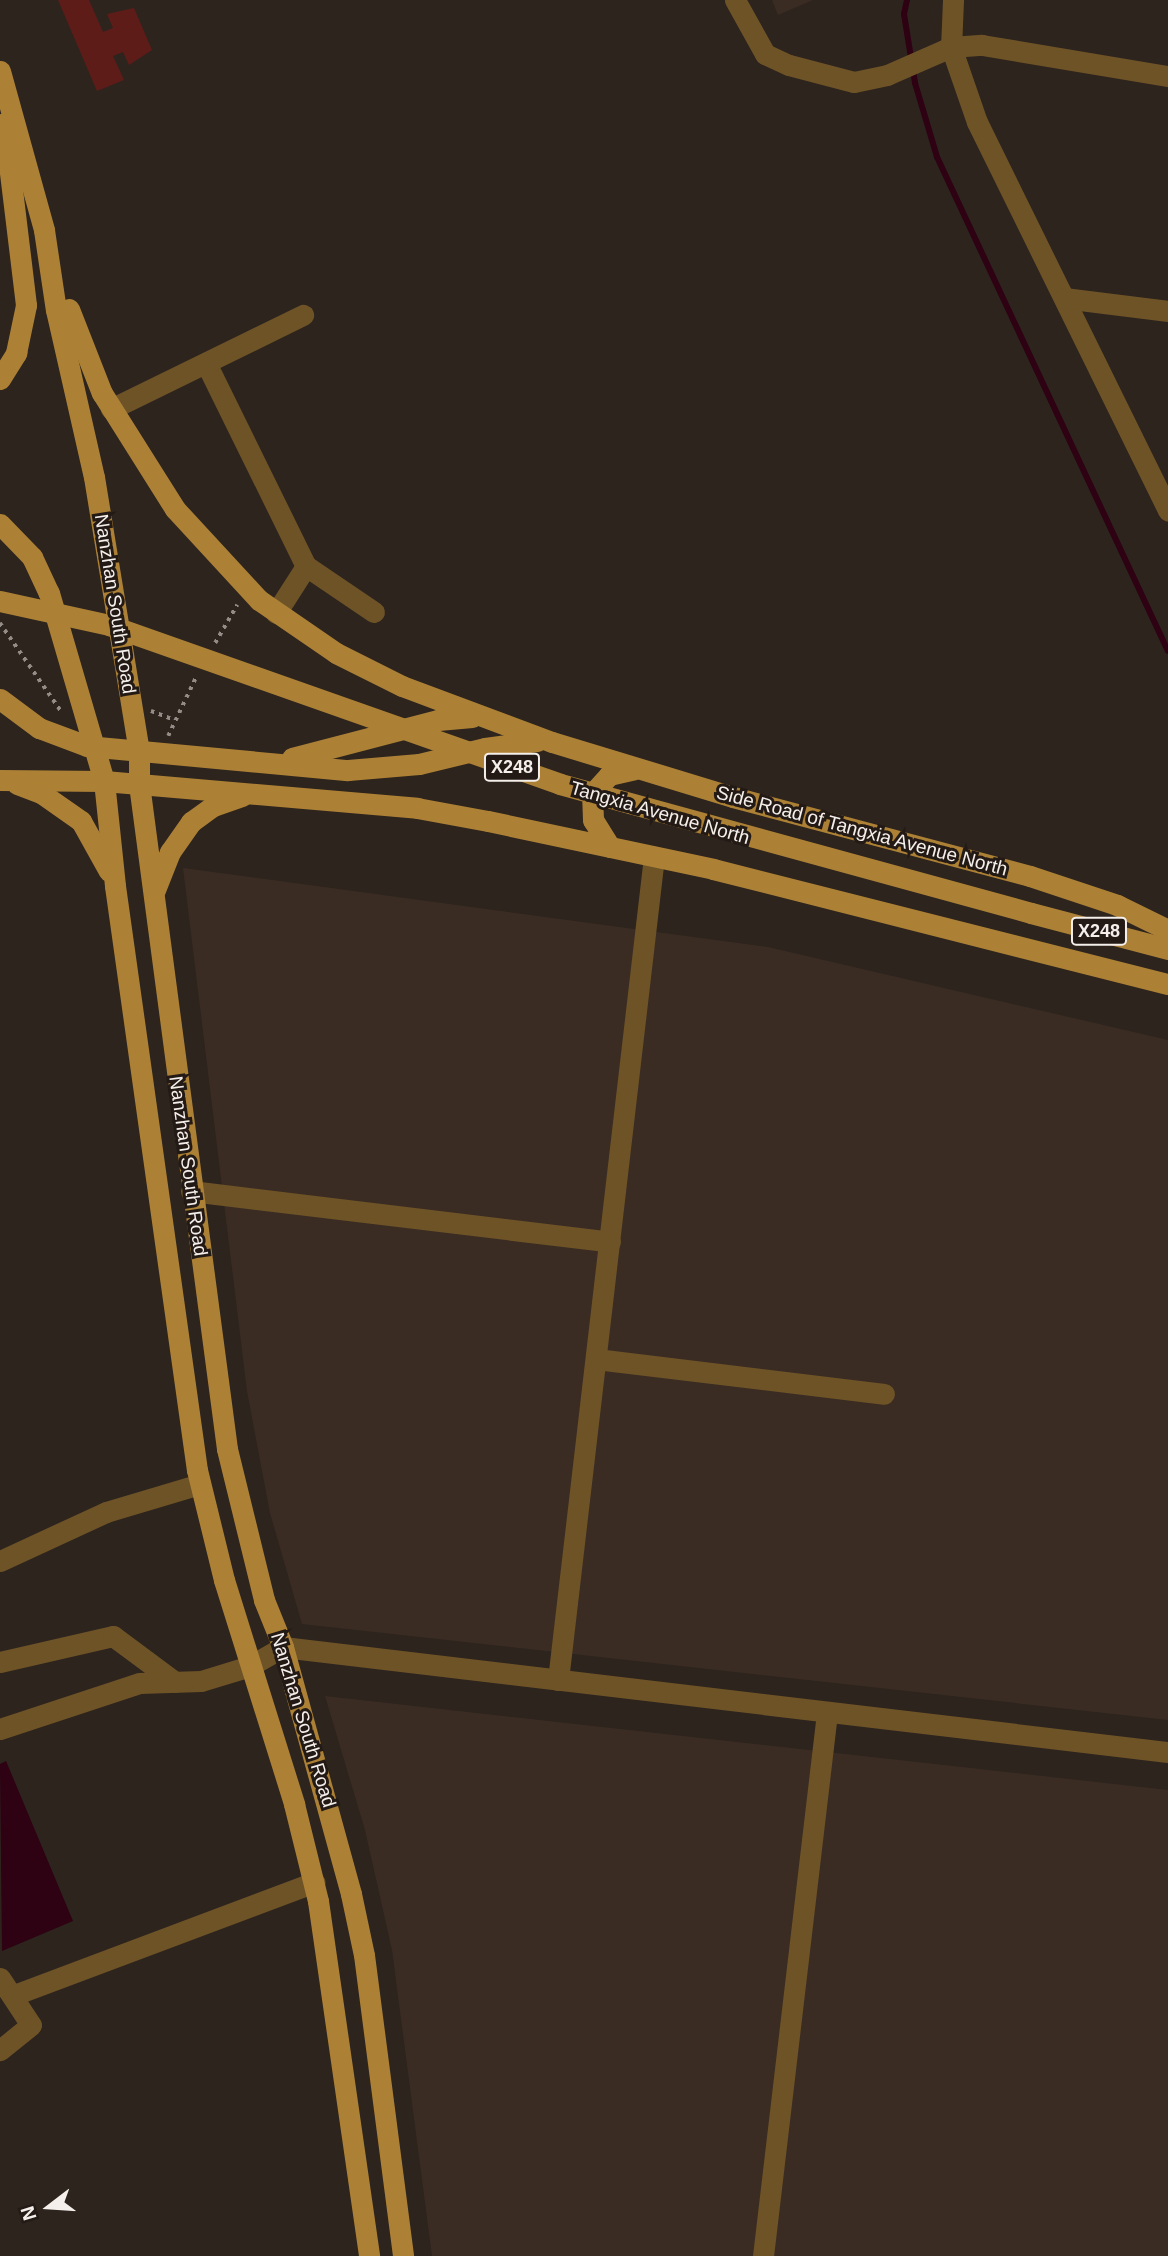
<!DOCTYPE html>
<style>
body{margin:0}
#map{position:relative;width:1168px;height:2256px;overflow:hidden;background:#2d241e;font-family:Arial,sans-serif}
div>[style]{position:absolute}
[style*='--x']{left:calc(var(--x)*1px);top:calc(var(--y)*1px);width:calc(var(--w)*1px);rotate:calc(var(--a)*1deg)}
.built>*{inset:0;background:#3a2c23}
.water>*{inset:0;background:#2e0113}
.stream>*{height:6px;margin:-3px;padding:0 3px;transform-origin:3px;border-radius:3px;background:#2e0113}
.building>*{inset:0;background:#5e1c18}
.path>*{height:3.5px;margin-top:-1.75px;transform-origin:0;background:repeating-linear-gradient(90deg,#948c87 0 3.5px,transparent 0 8.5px)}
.minor>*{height:21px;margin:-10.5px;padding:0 10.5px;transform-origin:10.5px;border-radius:10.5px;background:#6e5327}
.major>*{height:21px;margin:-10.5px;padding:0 10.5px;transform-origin:10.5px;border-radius:10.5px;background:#ad8135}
.major-bridge>*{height:21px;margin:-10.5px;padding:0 10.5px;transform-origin:10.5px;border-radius:10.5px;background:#ad8135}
span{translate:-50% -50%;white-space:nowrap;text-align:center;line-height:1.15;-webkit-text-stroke:6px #231a15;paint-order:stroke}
.shield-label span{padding:2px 5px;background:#231a15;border:2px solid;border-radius:5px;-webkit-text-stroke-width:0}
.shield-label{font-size:18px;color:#f5efeb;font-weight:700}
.street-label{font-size:19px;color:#f5efeb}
.north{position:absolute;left:14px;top:2172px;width:70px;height:70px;-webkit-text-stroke:5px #231a15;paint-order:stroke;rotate:253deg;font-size:19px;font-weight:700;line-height:28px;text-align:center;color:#f5efeb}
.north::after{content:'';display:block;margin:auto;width:24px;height:32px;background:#f5efeb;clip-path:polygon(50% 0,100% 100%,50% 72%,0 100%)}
</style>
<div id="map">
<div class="built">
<i style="clip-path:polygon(772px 0,813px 0,778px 15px)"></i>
<i style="clip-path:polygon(183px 868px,768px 947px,1168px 1040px,1168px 1720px,302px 1624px,270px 1513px,247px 1391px)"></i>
<i style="clip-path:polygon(325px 1696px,1168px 1790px,1168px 2256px,432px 2256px,392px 1950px,365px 1830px)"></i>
</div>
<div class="water">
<i style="clip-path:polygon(6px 1761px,73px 1921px,2px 1951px,0 1764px)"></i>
</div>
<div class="stream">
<i style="--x:907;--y:0;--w:14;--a:102"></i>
<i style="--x:904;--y:14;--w:70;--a:80.9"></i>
<i style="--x:915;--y:83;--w:77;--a:73.4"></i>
<i style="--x:937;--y:157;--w:545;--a:64.94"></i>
</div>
<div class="building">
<i style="clip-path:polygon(58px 0,89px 0,103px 32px,113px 28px,107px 14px,134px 8px,152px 50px,129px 65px,123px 52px,113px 56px,124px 80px,97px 91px)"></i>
</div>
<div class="path">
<i style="--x:0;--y:623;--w:107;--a:55.3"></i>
<i style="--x:215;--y:643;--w:44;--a:-59.9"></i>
<i style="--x:151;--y:711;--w:22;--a:21"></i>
<i style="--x:168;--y:736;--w:65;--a:-64.6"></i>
</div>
<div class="minor">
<i style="--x:735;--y:0;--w:62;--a:60.9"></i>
<i style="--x:765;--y:54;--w:26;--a:25"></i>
<i style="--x:789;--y:65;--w:67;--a:14.7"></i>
<i style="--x:854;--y:82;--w:34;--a:-12"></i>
<i style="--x:887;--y:75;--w:70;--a:-23.6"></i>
<i style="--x:951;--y:47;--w:31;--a:-4"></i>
<i style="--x:982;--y:45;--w:189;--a:9.5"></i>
<i style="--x:953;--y:0;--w:47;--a:92.4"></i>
<i style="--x:951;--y:47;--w:79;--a:70.9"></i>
<i style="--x:977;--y:122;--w:433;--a:63.8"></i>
<i style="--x:1064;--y:298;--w:105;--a:7.1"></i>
<i style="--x:206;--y:363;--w:226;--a:63.8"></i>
<i style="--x:306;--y:566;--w:82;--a:34.1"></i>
<i style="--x:111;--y:409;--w:214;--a:-26.1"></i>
<i style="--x:276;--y:613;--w:56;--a:-57.4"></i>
<i style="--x:191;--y:1191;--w:422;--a:6.9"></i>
<i style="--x:596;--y:1359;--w:290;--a:6.9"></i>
<i style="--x:0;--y:1561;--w:117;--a:-24.8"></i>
<i style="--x:106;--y:1512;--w:98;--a:-16.6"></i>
<i style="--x:0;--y:1662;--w:116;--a:-13"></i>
<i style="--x:113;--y:1636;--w:77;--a:36.6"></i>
<i style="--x:558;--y:1680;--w:829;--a:-83.35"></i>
<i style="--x:0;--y:1729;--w:146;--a:-18.3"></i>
<i style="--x:139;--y:1683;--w:62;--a:-1.8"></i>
<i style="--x:201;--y:1681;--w:51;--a:-17"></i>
<i style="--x:250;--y:1666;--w:38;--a:-30"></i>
<i style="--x:283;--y:1647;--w:891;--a:6.77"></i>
<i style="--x:0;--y:1978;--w:56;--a:56.6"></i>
<i style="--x:31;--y:2025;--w:40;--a:141"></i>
<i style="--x:14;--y:1995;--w:321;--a:-20.6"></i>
<i style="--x:763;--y:2256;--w:547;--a:-83.28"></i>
</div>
<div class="major">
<i style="--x:0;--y:71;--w:165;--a:74.5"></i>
<i style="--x:44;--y:230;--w:81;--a:81.5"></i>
<i style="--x:56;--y:310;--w:171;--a:77.2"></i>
<i style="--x:94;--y:477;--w:280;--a:80.7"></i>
<i style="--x:139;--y:753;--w:31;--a:90"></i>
<i style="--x:139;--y:784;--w:671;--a:82.46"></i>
<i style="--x:227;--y:1449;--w:155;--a:76.2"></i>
<i style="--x:264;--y:1600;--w:51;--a:68"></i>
<i style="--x:283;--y:1647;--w:256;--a:74.6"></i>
<i style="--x:351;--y:1894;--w:62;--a:78"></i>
<i style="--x:364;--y:1955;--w:304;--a:82.6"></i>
<i style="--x:69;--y:309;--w:90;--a:68.6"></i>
<i style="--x:102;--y:393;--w:137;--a:57.8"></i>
<i style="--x:175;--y:509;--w:124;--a:47.3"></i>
<i style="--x:259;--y:600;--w:93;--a:34.5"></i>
<i style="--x:336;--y:653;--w:74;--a:26.6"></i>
<i style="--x:402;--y:686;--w:160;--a:20.5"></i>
<i style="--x:552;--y:742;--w:189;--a:16.9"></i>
<i style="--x:733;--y:797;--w:307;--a:14.9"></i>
<i style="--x:1030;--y:876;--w:92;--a:18.4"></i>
<i style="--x:1117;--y:905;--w:57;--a:26.1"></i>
<i style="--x:0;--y:379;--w:31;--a:-58"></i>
<i style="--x:16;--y:353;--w:49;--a:-78.2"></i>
<i style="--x:26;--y:305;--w:183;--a:-96.9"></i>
<i style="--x:0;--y:524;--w:46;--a:45.9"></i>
<i style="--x:32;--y:557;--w:40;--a:65"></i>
<i style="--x:49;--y:593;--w:196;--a:73.7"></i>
<i style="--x:104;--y:781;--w:106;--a:84"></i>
<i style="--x:115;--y:886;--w:590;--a:82.01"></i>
<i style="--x:197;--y:1470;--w:113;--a:76.2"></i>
<i style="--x:224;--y:1580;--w:235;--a:72.6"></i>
<i style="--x:294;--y:1804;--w:100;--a:76.1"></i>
<i style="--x:318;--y:1901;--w:359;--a:81.8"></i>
<i style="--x:0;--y:699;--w:49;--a:36.6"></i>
<i style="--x:39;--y:728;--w:51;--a:20.6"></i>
<i style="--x:87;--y:746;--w:262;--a:5.3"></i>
<i style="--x:348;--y:770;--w:71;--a:-4.8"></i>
<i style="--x:419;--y:764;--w:68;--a:-13.6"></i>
<i style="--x:485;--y:748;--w:52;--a:-7.7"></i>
<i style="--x:292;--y:758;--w:151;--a:-14.6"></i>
<i style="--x:438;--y:720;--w:34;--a:-5"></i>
<i style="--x:0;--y:780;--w:104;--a:0.6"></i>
<i style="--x:104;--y:781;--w:314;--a:4.9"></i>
<i style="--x:417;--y:808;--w:72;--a:10.4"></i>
<i style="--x:488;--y:821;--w:230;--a:12"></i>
<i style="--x:713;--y:869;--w:469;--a:14.2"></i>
<i style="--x:17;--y:784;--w:26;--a:21"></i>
<i style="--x:41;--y:793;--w:49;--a:35"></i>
<i style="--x:81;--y:821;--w:57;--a:60.8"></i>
<i style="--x:610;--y:847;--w:32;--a:-122"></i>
<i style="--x:593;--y:820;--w:26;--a:-92"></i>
<i style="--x:592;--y:794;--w:25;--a:-48"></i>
<i style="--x:609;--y:775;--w:26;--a:-13"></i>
<i style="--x:155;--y:890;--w:41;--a:-68.5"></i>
<i style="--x:170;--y:852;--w:37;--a:-55"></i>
<i style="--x:191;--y:822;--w:27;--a:-36"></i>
<i style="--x:213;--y:806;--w:31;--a:-19"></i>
<i style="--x:1031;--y:913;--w:142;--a:14.7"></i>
</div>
<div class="major-bridge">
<i style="--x:0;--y:601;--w:112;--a:12.4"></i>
<i style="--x:109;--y:625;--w:478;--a:19.4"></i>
<i style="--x:560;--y:784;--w:488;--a:15.3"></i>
</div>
<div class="shield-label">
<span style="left:512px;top:767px">X248</span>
<span style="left:1099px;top:931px">X248</span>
</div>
<div class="street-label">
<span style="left:115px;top:604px;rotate:81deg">Nanzhan South Road</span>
<span style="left:660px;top:813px;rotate:16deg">Tangxia Avenue North</span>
<span style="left:862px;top:831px;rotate:15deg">Side Road of Tangxia Avenue North</span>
<span style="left:188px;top:1166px;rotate:82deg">Nanzhan South Road</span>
<span style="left:303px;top:1720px;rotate:73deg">Nanzhan South Road</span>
</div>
<div class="north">N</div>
</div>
